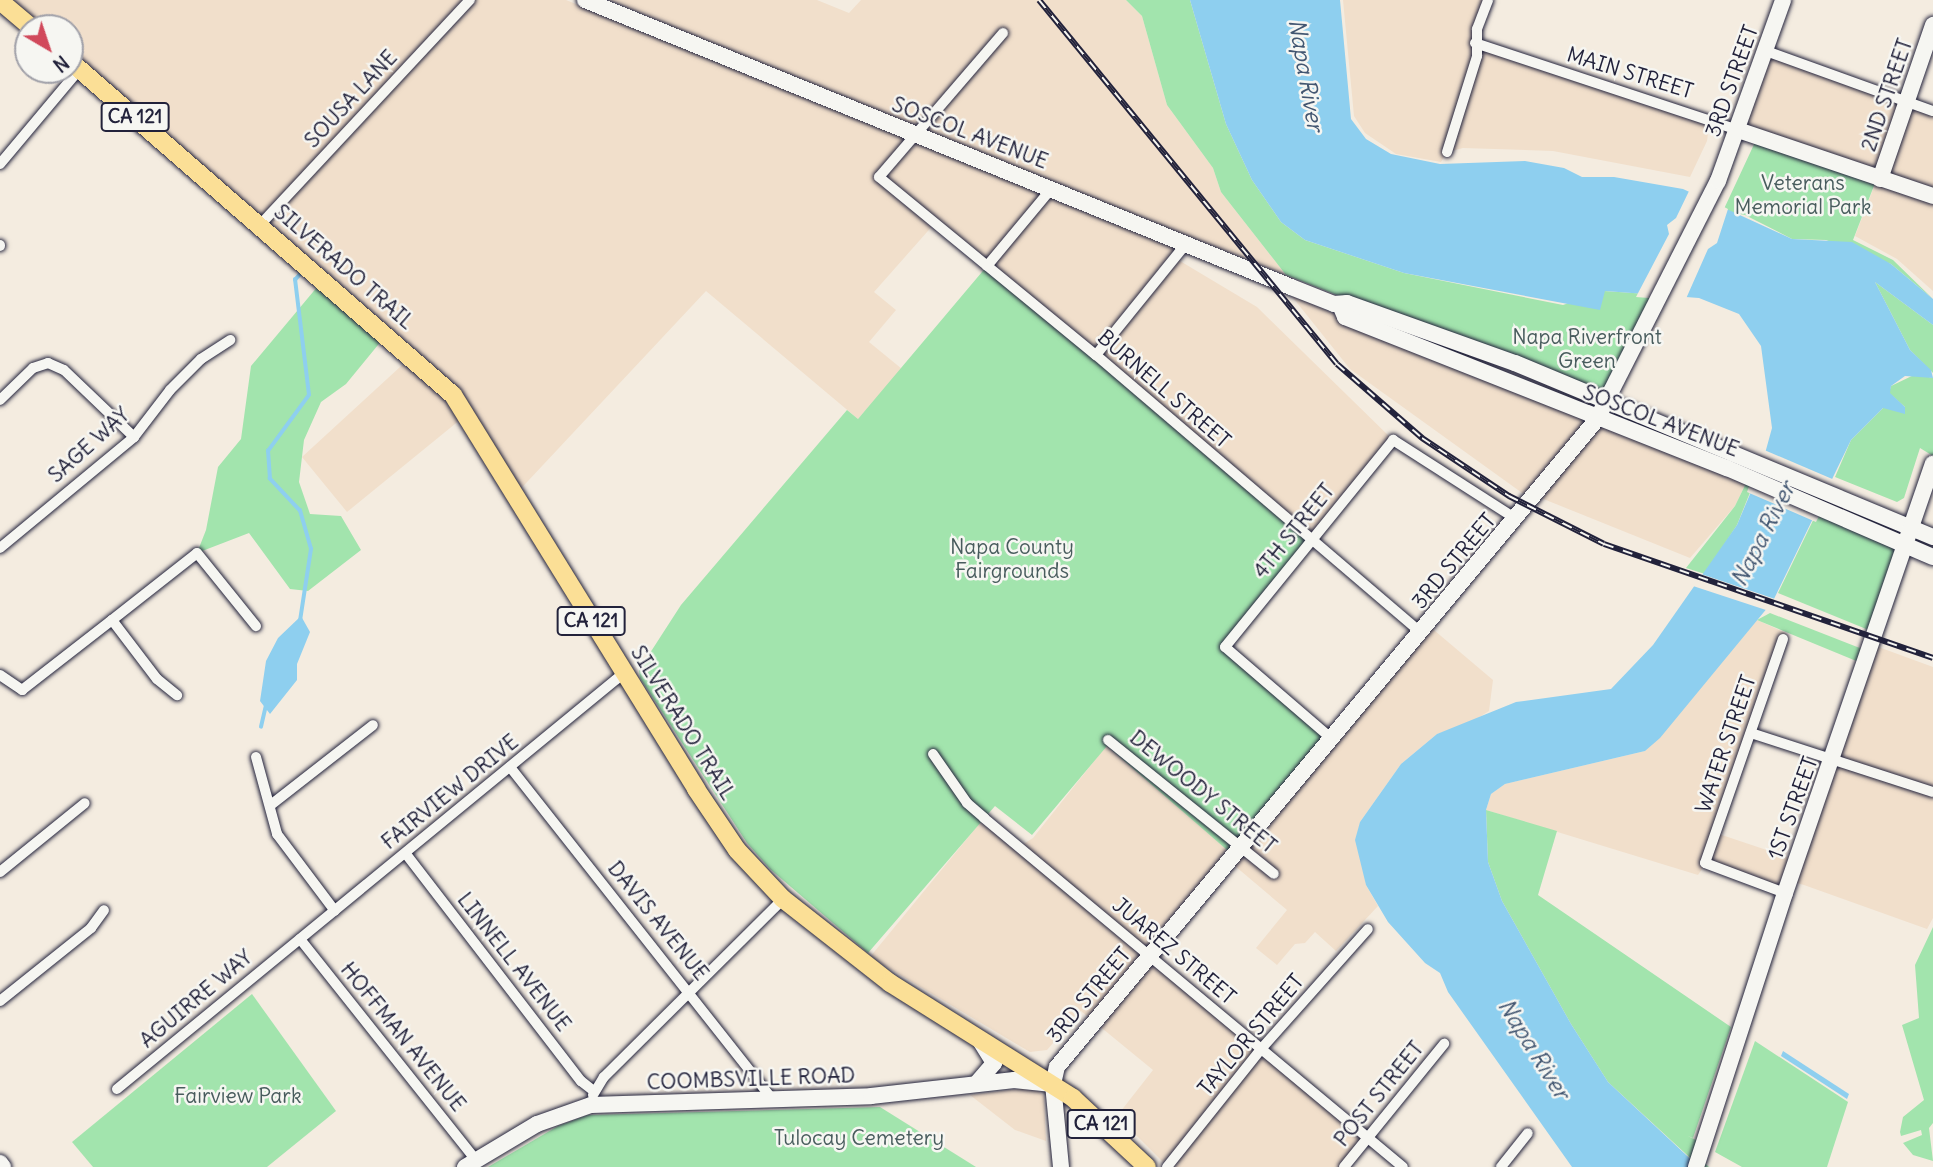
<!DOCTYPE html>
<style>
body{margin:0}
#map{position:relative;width:1933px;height:1167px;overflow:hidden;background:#f4ece0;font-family:Delius,sans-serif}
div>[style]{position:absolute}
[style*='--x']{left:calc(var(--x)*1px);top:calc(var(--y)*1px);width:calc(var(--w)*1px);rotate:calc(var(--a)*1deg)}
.built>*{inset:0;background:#f1dfcb}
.green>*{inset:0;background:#a2e4ad}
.water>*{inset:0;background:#8ecfef}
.pier>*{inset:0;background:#f4ece0}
.stream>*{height:3.5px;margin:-1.75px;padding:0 1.75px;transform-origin:1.75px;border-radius:1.75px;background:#8ecfef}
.roads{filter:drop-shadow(0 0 2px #22223b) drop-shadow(0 0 2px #22223b)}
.street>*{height:10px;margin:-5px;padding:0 5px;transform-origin:5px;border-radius:5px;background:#f6f6f2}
.secondary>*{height:16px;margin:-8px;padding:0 8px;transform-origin:8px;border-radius:8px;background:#f6f6f2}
.primary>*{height:18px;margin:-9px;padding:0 9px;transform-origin:9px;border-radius:9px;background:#fbdf96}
.rail>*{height:6px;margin-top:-3px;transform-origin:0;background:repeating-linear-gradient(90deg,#f6f6f2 0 10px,#22223b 0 20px);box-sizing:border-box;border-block:2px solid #22223b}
span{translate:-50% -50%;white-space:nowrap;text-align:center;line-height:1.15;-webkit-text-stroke:5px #f6f6f2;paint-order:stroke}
.shield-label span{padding:2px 5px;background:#f6f6f2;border:2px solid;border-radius:5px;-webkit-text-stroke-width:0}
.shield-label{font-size:19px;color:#22223b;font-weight:700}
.street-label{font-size:21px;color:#22223b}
.park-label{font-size:21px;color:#485c5d}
.water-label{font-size:23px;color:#425671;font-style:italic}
.north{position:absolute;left:14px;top:14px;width:70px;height:70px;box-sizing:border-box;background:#f6f6f2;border:2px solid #a1a1a9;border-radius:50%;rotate:141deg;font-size:19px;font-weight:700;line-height:28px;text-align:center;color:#22223b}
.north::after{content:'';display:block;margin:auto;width:24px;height:32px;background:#d1495b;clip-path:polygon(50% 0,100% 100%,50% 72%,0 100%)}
</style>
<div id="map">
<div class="built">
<i style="clip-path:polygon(0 0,566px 0,1180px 249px,1175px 258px,1257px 307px,1393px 440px,1311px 541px,935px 223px,874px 292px,896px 310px,869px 342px,902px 369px,858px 419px,706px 291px,513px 497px,466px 415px,347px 512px,302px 457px,412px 356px,70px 61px,70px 28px,32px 28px)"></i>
<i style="clip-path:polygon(609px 0,817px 0,849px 13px,861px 0,1126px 0,1142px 16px,1167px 105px,1213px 168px,1221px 192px,1286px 275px,912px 127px)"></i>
<i style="clip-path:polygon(1343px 0,1486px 0,1475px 43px,1710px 119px,1707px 141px,1690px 177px,1553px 151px,1463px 148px,1447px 152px,1441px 162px,1396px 154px,1365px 133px,1354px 116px)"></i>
<i style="clip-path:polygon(1766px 51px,1933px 111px,1933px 291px,1897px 259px,1855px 236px,1877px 179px,1738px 130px)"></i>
<i style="clip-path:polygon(1290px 294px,1330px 312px,1749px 477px,1735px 506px,1690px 558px,1536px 496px,1532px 500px,1350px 369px)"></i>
<i style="clip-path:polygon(1757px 620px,1786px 633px,1716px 833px,1796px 860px,1873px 645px,1933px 667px,1933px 918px,1927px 929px,1804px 885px,1789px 881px,1785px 893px,1706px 863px,1698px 875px,1486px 810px,1491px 794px,1505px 784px,1645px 751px)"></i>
<i style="clip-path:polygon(1428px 625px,1493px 680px,1489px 711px,1470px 723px,1437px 734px,1401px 764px,1360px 822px,1366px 885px,1378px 906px,1336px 951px,1315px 932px,1305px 943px,1295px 944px,1277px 965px,1256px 948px,1287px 910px,1229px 861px,1150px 955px,1368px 1138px,1344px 1167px,1168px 1167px,1117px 1116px,1153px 1070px,1081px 1011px,1047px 1050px,1030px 1052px,870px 957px,984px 818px,1019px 847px,1033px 838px,1107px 745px,1234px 856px)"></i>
<i style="clip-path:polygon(1033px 1087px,1044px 1096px,1046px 1141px,1015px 1130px,970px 1095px)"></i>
</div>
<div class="green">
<i style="clip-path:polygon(1126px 0,1190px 0,1226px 124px,1252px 180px,1281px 222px,1305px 240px,1404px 273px,1563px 305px,1604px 291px,1662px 295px,1608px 402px,1286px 275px,1221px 192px,1213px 168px,1167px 105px,1142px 16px)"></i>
<i style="clip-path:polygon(1757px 138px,1877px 178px,1853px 240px,1893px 260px,1933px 299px,1891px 264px,1826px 240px,1792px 239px,1745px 215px,1723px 211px)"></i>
<i style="clip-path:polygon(987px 266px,1311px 541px,1225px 647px,1332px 739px,1234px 856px,1107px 746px,1032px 835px,995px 806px,868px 953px,770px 869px,747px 843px,640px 678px,639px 670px,681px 605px,847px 410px,858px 419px)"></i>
<i style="clip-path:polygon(323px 280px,387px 334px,346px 384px,321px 402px,304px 440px,299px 482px,310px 514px,341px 516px,361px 550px,308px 591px,290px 589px,249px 533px,197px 553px,206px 530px,218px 467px,241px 439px,251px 366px)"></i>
<i style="clip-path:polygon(1875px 282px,1933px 325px,1933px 373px,1910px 350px)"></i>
<i style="clip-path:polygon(1916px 374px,1933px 378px,1933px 456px,1920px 448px,1904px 498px,1897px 502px,1835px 477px,1851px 440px,1883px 408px,1905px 407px,1889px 393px,1891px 386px)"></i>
<i style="clip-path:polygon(1749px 477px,1755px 480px,1737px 525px,1705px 574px,1686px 568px,1735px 506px)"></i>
<i style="clip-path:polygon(1819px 508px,1906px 545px,1876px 633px,1778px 593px)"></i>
<i style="clip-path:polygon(1770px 613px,1870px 652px,1866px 665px,1757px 620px)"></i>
<i style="clip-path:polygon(1486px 810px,1557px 831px,1538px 895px,1731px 1027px,1693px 1138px,1688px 1136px,1704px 1144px,1699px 1158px,1709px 1167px,1700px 1167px,1608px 1082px,1571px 1024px,1502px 901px,1488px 862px)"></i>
<i style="clip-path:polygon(1933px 927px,1933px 1123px,1929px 1128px,1933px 1161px,1913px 1155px,1903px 1143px,1922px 1135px,1921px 1130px,1901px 1136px,1900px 1132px,1903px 1117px,1924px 1100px,1902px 1025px,1919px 1018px,1915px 965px)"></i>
<i style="clip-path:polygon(252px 994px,336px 1111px,267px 1167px,93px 1167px,72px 1142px)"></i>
<i style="clip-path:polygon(1755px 1041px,1848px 1102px,1827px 1167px,1742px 1167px,1715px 1152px)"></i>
<i style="clip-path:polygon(880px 1107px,976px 1167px,488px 1167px,558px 1126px,588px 1115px)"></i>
</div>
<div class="water">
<i style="clip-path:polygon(1190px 0,1340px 0,1351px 119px,1366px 139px,1391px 154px,1440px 164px,1525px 161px,1564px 168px,1582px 177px,1614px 177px,1683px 189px,1792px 239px,1852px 242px,1891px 264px,1933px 299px,1933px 325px,1875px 282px,1910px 350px,1931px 370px,1933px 378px,1905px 376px,1891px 386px,1890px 393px,1905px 407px,1905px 414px,1883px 408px,1851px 440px,1773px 601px,1660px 738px,1645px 751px,1505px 784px,1491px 794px,1486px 810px,1488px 862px,1502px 901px,1571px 1024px,1608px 1082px,1699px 1167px,1572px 1167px,1448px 992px,1440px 973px,1425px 963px,1388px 922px,1366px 885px,1355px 840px,1360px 822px,1401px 764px,1437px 734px,1516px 702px,1611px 689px,1653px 645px,1737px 525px,1761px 468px,1772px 428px,1761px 346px,1739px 314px,1699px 298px,1605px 291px,1600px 310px,1404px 273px,1305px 240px,1281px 222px,1252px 180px,1226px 124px)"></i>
<i style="clip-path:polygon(301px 616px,310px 632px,297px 664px,297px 680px,270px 714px,260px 701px,266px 661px,278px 638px)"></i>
<i style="clip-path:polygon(1783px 1051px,1849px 1094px,1847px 1099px,1781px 1056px)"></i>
</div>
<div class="pier">
<i style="clip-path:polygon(1690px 189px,1728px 209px,1717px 243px,1708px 249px,1685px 301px,1636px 297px,1669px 234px,1667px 225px,1676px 218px)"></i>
<i style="clip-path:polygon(1762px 449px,1837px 481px,1816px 522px,1747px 492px)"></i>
<i style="clip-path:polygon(1701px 574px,1778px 600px,1769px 611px,1693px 586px)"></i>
</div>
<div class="stream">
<i style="--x:300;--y:621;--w:73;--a:-81.3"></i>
<i style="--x:311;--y:549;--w:40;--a:-106"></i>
<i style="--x:300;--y:511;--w:44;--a:-133.2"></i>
<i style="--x:270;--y:479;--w:28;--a:-94"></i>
<i style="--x:268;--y:451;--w:69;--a:-53.8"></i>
<i style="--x:309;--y:395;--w:116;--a:-96.9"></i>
<i style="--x:295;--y:280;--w:9;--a:-49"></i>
<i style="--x:261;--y:727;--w:23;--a:-77"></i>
</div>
<div class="roads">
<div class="street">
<i style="--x:1003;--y:33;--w:190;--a:130.7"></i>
<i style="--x:879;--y:177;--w:281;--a:39.4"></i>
<i style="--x:1096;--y:355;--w:428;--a:40.5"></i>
<i style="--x:1475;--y:43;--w:277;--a:18.3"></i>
<i style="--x:1766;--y:51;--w:177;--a:19.8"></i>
<i style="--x:1447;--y:152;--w:101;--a:-72.6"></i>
<i style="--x:1477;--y:56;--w:27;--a:-90"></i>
<i style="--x:1477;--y:29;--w:31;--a:-69"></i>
<i style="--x:0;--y:164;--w:123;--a:-50"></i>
<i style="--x:260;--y:225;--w:308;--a:-47"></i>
<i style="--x:0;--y:246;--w:1;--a:-90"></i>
<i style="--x:987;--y:266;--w:102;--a:-50.2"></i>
<i style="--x:1096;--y:355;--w:143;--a:-51"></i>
<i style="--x:0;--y:400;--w:46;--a:-44.1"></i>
<i style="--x:33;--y:368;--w:16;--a:-18"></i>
<i style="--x:48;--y:363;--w:17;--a:24"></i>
<i style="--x:64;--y:370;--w:97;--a:43.7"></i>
<i style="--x:0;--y:548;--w:174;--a:-39.6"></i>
<i style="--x:134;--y:437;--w:59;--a:-52.5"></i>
<i style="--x:170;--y:390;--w:44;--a:-45"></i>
<i style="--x:201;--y:359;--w:35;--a:-33"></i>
<i style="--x:112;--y:620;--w:108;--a:-38.2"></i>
<i style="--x:197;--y:553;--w:94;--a:51.1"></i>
<i style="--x:1783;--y:639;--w:237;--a:109.2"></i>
<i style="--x:1705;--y:863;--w:85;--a:20.6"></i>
<i style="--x:0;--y:675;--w:27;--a:34"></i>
<i style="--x:22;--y:690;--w:114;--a:-37.9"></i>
<i style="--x:112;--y:620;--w:74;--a:52.7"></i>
<i style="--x:157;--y:679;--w:26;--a:39"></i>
<i style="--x:1751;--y:733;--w:191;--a:18"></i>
<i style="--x:1332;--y:739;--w:141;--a:-139.3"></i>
<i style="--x:1225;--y:647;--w:267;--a:-50.9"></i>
<i style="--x:1393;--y:440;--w:146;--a:32.7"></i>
<i style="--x:1108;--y:740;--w:213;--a:38.9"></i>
<i style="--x:933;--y:754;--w:60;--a:55.2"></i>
<i style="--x:967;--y:803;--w:23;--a:41"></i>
<i style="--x:984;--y:818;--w:545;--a:39.79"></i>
<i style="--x:256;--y:757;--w:80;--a:74.7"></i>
<i style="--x:277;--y:834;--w:96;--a:53"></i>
<i style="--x:510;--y:767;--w:424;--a:51.7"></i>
<i style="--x:272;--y:804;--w:128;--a:-38"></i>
<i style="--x:406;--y:854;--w:287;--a:52.4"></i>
<i style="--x:581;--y:1081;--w:16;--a:38"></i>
<i style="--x:0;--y:872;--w:109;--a:-39.1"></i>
<i style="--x:300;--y:939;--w:283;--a:51.5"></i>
<i style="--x:0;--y:1001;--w:117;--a:-38.7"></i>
<i style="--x:91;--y:928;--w:22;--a:-54"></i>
<i style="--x:117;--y:1089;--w:656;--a:-39.37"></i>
<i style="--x:593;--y:1095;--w:21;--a:-59"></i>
<i style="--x:604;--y:1077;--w:252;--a:-44.8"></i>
<i style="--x:1167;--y:1167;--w:152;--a:-51.4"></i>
<i style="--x:1262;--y:1048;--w:159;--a:-48.3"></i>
<i style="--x:1344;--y:1167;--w:159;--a:-50.9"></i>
<i style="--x:1501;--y:1167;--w:43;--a:-51.5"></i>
</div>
<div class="secondary">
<i style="--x:585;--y:0;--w:762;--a:22.12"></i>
<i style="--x:1291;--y:287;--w:46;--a:21.6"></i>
<i style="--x:1334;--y:304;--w:13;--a:-4"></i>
<i style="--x:1347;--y:303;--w:178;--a:19.7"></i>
<i style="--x:1515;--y:363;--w:453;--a:22.6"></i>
<i style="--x:1738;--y:130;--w:206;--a:18.7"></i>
<i style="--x:1880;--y:179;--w:163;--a:-71"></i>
<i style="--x:1340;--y:305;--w:13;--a:67"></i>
<i style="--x:1345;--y:317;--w:411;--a:21.6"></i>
<i style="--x:1727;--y:468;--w:224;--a:23.4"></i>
<i style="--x:976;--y:1084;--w:28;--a:-49"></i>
<i style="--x:994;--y:1063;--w:25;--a:-122"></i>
<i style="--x:0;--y:1163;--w:5;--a:53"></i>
<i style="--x:465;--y:1167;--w:84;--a:-30.8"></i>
<i style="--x:537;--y:1124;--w:57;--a:-19.4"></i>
<i style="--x:591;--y:1105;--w:280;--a:-1.8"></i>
<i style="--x:871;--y:1096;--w:144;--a:-6.4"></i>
<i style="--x:1014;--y:1080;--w:36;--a:6"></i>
<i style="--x:1061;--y:1167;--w:83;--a:-95.5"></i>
<i style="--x:1053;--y:1084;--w:17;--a:-77"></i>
<i style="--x:1057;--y:1067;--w:844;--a:-50.19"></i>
<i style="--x:1597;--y:419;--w:267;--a:-63.1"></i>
<i style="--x:1718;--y:181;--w:192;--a:-70.2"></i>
<i style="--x:1696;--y:1167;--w:288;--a:-72"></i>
<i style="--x:1785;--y:893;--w:454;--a:-71"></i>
</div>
<div class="primary">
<i style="--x:0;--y:1;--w:42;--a:40.2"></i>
<i style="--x:70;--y:61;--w:508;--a:41.09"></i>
<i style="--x:453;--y:395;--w:463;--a:58.3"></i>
<i style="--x:696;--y:789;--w:73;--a:56.1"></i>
<i style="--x:737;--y:850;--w:67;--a:46.8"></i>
<i style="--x:783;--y:899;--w:136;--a:38.1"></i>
<i style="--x:890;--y:983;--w:216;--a:32.1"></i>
<i style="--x:1073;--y:1098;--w:101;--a:43"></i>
</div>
</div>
<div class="rail">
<i style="--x:1039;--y:0;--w:470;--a:50.7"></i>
<i style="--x:1337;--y:364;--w:113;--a:41"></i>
<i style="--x:1422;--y:438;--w:105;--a:33.7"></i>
<i style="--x:1509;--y:496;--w:106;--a:26.8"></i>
<i style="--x:1604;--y:544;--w:348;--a:19.1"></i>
</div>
<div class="shield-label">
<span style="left:135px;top:117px">CA 121</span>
<span style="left:591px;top:621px">CA 121</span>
<span style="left:1101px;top:1124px">CA 121</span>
</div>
<div class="street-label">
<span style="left:1630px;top:73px;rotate:17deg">MAIN STREET</span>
<span style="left:1732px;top:81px;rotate:-70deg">3RD STREET</span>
<span style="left:1887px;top:95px;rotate:-71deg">2ND STREET</span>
<span style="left:351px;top:99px;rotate:-47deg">SOUSA LANE</span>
<span style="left:970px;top:133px;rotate:21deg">SOSCOL AVENUE</span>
<span style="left:344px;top:267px;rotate:41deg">SILVERADO TRAIL</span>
<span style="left:1164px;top:389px;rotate:41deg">BURNELL STREET</span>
<span style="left:1661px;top:421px;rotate:21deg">SOSCOL AVENUE</span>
<span style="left:89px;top:445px;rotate:-42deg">SAGE WAY</span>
<span style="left:1294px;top:531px;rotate:-51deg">4TH STREET</span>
<span style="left:1454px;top:561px;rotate:-50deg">3RD STREET</span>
<span style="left:683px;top:723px;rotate:58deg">SILVERADO TRAIL</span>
<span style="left:1726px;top:744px;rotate:-71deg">WATER STREET</span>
<span style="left:450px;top:792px;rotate:-39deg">FAIRVIEW DRIVE</span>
<span style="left:1203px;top:792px;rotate:39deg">DEWOODY STREET</span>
<span style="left:1793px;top:808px;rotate:-70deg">1ST STREET</span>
<span style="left:658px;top:921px;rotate:51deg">DAVIS AVENUE</span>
<span style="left:1174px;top:951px;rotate:40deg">JUAREZ STREET</span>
<span style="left:514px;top:962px;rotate:52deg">LINNELL AVENUE</span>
<span style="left:1089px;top:995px;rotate:-50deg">3RD STREET</span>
<span style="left:196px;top:999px;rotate:-40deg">AGUIRRE WAY</span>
<span style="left:1251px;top:1035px;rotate:-50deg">TAYLOR STREET</span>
<span style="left:403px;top:1037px;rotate:51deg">HOFFMAN AVENUE</span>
<span style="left:751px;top:1079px;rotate:-2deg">COOMBSVILLE ROAD</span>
<span style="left:1379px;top:1094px;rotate:-51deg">POST STREET</span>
</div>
<div class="park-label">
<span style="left:1803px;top:195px">Veterans<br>Memorial Park</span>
<span style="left:1587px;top:349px">Napa Riverfront<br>Green</span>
<span style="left:1012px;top:559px">Napa County<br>Fairgrounds</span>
<span style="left:238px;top:1096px">Fairview Park</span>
<span style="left:859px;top:1138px">Tulocay Cemetery</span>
</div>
<div class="water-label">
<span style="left:1306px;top:75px;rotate:80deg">Napa River</span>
<span style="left:1763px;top:534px;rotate:-63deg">Napa River</span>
<span style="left:1534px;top:1049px;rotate:58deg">Napa River</span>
</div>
<div class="north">N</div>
</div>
